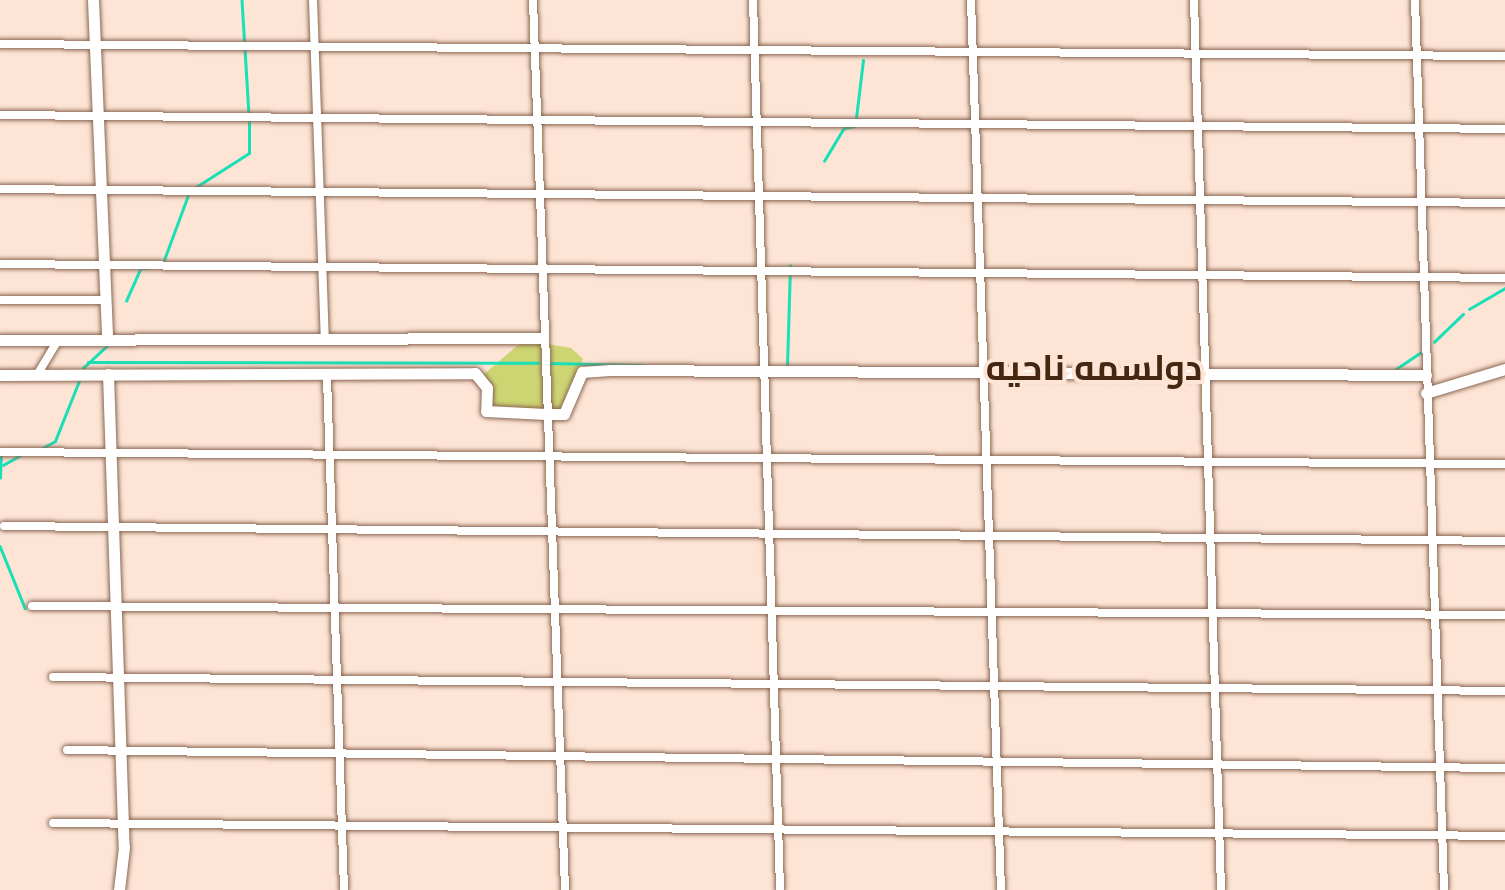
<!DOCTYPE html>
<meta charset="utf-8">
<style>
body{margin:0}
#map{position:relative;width:1505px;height:890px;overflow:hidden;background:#fde4d5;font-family:Lora,Cairo,serif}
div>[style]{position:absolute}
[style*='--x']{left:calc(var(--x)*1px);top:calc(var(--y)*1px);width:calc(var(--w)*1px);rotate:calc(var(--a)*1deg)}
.green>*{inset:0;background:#cdd573}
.stream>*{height:2.5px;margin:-1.25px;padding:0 1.25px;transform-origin:1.25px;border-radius:1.25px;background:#19e0b7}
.roads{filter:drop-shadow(0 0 2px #8a6650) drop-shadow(0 0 2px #8a6650)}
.street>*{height:8px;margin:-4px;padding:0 4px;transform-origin:4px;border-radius:4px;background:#fff}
.secondary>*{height:11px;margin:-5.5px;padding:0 5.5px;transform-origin:5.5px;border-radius:5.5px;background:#fff}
span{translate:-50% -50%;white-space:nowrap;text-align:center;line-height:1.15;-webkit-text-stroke:8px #fde4d5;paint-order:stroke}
.district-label{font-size:35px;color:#442611;font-weight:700}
</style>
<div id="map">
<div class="green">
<i style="clip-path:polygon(524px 340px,571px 348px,583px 359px,561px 411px,490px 407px,484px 374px)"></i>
</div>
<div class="stream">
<i style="--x:242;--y:0;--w:113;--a:86.5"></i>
<i style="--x:856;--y:118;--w:58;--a:-83.1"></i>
<i style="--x:824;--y:161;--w:39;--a:-59"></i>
<i style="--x:844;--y:128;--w:11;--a:-10"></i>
<i style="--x:196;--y:187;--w:63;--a:-32.7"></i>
<i style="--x:249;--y:153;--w:32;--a:-90"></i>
<i style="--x:164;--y:260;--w:69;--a:-69.7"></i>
<i style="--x:126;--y:301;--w:35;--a:-66"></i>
<i style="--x:140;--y:269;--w:9;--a:0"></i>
<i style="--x:1469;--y:309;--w:42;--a:-30.3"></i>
<i style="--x:1434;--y:342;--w:40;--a:-44"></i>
<i style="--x:88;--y:362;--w:450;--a:0.1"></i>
<i style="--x:551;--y:363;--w:92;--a:1.2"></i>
<i style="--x:787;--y:367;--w:101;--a:-88.3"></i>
<i style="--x:83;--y:368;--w:33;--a:-43"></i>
<i style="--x:1396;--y:369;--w:29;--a:-34"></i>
<i style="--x:39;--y:450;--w:18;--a:-29"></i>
<i style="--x:55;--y:441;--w:65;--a:-68.2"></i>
<i style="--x:3;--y:465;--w:21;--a:-29"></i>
<i style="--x:0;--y:478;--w:23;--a:-88"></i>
<i style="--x:0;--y:546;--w:67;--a:68"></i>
</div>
<div class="roads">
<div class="street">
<i style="--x:313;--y:0;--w:341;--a:88"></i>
<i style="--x:533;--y:0;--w:891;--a:87.94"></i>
<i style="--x:753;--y:0;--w:890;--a:88.26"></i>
<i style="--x:971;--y:0;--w:891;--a:88.07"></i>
<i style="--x:1194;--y:0;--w:890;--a:88.26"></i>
<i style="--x:1415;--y:0;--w:890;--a:88.13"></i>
<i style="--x:0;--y:44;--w:1505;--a:0.46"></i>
<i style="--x:0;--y:115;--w:1505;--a:0.53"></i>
<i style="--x:0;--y:189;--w:1505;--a:0.53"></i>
<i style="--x:0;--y:264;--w:1505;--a:0.53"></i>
<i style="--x:0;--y:300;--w:105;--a:0"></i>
<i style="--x:37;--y:375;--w:41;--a:-59"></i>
<i style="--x:327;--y:377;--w:513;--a:88.1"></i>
<i style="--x:0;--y:452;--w:1505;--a:0.46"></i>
<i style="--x:4;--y:526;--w:1501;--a:0.57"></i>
<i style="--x:32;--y:606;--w:1473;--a:0.35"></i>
<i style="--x:53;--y:677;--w:1452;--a:0.55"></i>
<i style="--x:67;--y:750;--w:1438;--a:0.72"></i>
<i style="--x:53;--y:823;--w:1452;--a:0.51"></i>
</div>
<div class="secondary">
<i style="--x:93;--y:0;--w:340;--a:87.6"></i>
<i style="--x:0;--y:340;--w:543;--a:-0.21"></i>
<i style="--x:108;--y:374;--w:473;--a:88.1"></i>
<i style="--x:124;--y:847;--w:43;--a:96.6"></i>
<i style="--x:0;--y:375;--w:475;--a:-0.2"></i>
<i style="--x:475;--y:373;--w:19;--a:51"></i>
<i style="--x:487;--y:388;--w:23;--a:92"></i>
<i style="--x:486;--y:411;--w:60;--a:2.9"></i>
<i style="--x:546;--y:414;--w:18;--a:0"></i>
<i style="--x:564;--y:414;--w:46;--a:-66.8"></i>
<i style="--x:582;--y:372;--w:28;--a:-4"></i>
<i style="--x:610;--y:370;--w:816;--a:0.35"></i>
<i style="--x:1426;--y:393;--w:83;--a:-16.9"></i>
</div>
</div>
<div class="district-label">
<span style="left:1094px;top:368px">دولسمه ناحیه</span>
</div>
</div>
